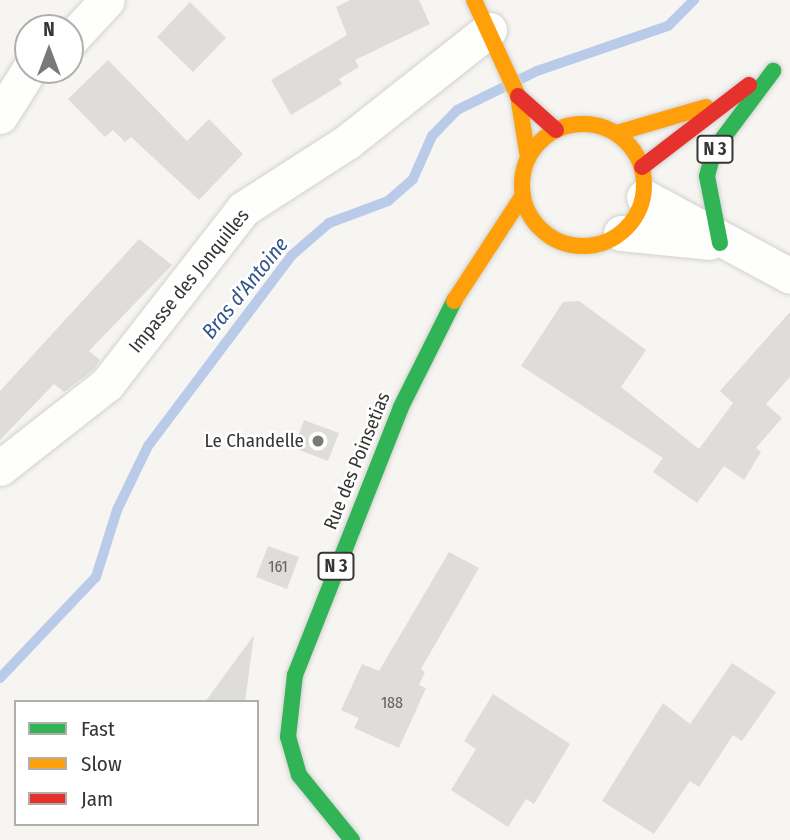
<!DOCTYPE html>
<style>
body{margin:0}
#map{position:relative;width:790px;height:840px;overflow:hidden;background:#f6f5f2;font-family:"Fira Sans Condensed",sans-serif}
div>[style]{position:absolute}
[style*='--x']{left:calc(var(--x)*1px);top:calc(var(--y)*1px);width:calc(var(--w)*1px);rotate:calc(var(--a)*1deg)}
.stream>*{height:10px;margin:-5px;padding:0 5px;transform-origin:5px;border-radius:5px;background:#b9cbe8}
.building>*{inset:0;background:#dfdddb}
.roads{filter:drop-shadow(0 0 2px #d2d1cf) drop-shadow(0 0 2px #d2d1cf)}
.street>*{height:35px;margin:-17.5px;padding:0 17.5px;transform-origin:17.5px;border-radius:17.5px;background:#fefefd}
.fast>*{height:16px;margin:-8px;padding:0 8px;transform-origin:8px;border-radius:8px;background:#30b455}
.slow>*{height:16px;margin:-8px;padding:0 8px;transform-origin:8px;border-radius:8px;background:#ff9f0a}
.slow>.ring{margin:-8px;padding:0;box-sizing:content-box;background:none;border:16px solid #ff9f0a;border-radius:50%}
.jam>*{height:16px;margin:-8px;padding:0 8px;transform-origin:8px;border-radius:8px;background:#e5322d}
.dots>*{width:19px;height:19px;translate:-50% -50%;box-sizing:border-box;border:4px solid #fff;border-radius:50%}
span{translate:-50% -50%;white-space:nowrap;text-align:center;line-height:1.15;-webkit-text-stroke:5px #fff;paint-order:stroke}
.number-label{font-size:16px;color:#636260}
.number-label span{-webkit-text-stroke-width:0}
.shield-label span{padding:2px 5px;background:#fff;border:2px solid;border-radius:5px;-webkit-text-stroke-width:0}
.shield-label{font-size:18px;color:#373634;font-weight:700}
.street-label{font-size:19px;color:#373634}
.poi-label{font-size:19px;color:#373634}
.right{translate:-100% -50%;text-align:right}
.water-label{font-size:21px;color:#35558b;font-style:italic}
.legend{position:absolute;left:14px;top:700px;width:245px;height:126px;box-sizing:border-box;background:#fff;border:2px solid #afafae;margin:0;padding:9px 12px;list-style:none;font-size:21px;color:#373634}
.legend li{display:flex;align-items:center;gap:14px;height:35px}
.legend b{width:35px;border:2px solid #afafae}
.north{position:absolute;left:14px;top:14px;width:70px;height:70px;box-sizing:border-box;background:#fff;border:2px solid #afafae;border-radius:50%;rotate:0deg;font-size:19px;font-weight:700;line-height:28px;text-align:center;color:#373634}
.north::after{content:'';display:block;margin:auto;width:24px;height:32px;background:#7a7976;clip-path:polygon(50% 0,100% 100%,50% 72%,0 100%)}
</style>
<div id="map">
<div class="stream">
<i style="--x:0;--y:678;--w:139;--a:-46.5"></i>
<i style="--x:96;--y:577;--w:70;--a:-72.6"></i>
<i style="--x:117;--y:510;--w:71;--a:-64.2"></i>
<i style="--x:148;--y:446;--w:238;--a:-53"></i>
<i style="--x:291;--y:256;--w:50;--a:-41"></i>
<i style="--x:329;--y:223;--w:63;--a:-20.4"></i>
<i style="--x:388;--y:201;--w:33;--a:-41"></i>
<i style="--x:413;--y:179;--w:47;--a:-66.2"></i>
<i style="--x:432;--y:136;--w:36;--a:-46"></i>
<i style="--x:457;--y:110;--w:89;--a:-26"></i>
<i style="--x:537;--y:71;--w:139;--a:-19"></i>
<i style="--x:668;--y:26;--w:37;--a:-45"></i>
</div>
<div class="building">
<i style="clip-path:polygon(350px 0,419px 0,430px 24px,355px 60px,359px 67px,339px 79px,342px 84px,291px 115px,271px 80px,347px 35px,336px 7px)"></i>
<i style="clip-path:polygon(190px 2px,226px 38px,193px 72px,157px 37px)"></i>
<i style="clip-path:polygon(108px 60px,187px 141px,209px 119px,243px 154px,199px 200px,131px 137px,125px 142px,113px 130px,105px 137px,68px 99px)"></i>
<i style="clip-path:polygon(139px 239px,172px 265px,89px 351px,100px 360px,93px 370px,64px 392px,54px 384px,0 440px,0 391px)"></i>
<i style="clip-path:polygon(579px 301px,646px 350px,621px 387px,699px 449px,733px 403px,720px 391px,790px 312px,790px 377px,766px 404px,782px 418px,756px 448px,761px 452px,744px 480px,724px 466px,697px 503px,653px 472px,663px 458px,521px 366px,563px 302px)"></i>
<i style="clip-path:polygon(304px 420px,339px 433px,328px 461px,294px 448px)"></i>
<i style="clip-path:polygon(268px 546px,299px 557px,287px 589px,256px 577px)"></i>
<i style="clip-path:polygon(449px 552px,479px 568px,421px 669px,425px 672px,419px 685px,426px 688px,399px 748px,354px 728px,359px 718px,341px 710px,362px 664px,379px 671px)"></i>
<i style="clip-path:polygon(254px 635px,245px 702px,205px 702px)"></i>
<i style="clip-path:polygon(732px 663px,776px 692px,742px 741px,733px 735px,699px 787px,690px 781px,654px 834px,602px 801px,663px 703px,690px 724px)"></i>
<i style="clip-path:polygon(493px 694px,570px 744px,534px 804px,526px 799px,508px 827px,451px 790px,476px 749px,464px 741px)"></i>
</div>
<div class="roads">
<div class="street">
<i style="--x:70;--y:40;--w:54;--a:-47.2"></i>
<i style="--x:0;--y:116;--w:54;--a:-57.8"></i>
<i style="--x:644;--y:197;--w:166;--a:28.4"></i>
<i style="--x:621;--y:233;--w:88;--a:5.8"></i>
<i style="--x:0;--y:468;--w:136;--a:-38.1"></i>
<i style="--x:107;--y:384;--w:222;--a:-52.1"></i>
<i style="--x:243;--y:209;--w:124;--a:-32.8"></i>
<i style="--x:347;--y:142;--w:181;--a:-38.3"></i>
</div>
<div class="fast">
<i style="--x:720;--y:243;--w:68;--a:-101"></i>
<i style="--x:707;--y:176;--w:27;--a:-75"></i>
<i style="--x:714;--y:150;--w:99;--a:-53.2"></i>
<i style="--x:352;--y:840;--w:84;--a:-129.2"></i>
<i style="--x:299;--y:775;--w:40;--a:-106"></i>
<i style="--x:288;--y:737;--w:62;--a:-83.6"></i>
<i style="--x:295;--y:675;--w:288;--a:-68.4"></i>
<i style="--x:401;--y:407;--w:119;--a:-63.4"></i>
</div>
<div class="slow">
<i style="--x:474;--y:0;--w:106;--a:65.4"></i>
<i style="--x:518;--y:96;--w:63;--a:80.8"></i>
<i class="ring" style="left:522px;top:124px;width:106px;height:106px"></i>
<i style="--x:617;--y:133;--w:93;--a:-16.3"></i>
<i style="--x:454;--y:301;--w:126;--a:-56.9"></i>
</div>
<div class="jam">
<i style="--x:518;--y:96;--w:51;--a:41.8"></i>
<i style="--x:642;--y:167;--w:135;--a:-37.5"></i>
</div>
</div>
<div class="dots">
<i style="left:318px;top:441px;background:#7a7976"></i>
</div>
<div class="number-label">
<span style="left:278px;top:567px">161</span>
<span style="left:392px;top:703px">188</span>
</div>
<div class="shield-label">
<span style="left:715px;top:149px">N 3</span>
<span style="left:336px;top:566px">N 3</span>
</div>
<div class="street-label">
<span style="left:189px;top:281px;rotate:-51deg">Impasse des Jonquilles</span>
<span style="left:357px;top:461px;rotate:-68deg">Rue des Poinsetias</span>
</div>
<div class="poi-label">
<span class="right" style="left:304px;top:441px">Le Chandelle</span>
</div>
<div class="water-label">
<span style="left:245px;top:288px;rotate:-51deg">Bras d'Antoine</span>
</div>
<ul class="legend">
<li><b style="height:9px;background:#30b455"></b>Fast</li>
<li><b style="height:9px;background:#ff9f0a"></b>Slow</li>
<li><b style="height:9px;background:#e5322d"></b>Jam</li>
</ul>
<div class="north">N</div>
</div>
